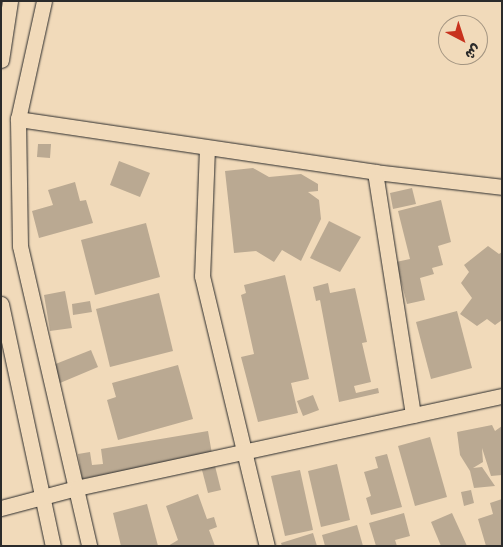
<!DOCTYPE html>
<meta charset="utf-8">
<style>
body{margin:0}
#map{position:relative;width:503px;height:547px;overflow:hidden;background:#f1daba;font-family:"Indie Flower","Playpen Sans Arabic",sans-serif}
div>[style]{position:absolute}
[style*='--x']{left:calc(var(--x)*1px);top:calc(var(--y)*1px);width:calc(var(--w)*1px);rotate:calc(var(--a)*1deg)}
.building>*{inset:0;background:#baa992}
.roads{filter:drop-shadow(0 0 1px #2b2b2b) drop-shadow(0 0 1px #2b2b2b)}
.minor>*{height:15px;margin:-7.5px;padding:0 7.5px;transform-origin:7.5px;border-radius:7.5px;background:#f1daba}
span{translate:-50% -50%;white-space:nowrap;text-align:center;line-height:1.15;-webkit-text-stroke:4.5px #f1daba;paint-order:stroke}
.frame{position:absolute;inset:0;border:2px solid #2b2b2b;pointer-events:none}
.north{position:absolute;left:438px;top:15px;width:50px;height:50px;box-sizing:border-box;background:#f1daba;border:1px solid #a29481;border-radius:50%;rotate:140deg;font-size:14px;font-weight:700;line-height:20px;text-align:center;color:#2b2b2b}
.north::after{content:'';display:block;margin:auto;width:18px;height:22px;background:#c8321e;clip-path:polygon(50% 0,100% 100%,50% 72%,0 100%)}
</style>
<div id="map">
<div class="building">
<i style="clip-path:polygon(38px 144px,51px 144px,50px 158px,37px 157px)"></i>
<i style="clip-path:polygon(119px 161px,150px 173px,140px 197px,110px 185px)"></i>
<i style="clip-path:polygon(253px 168px,269px 177px,301px 174px,318px 184px,318px 191px,308px 192px,319px 200px,321px 219px,301px 261px,282px 250px,274px 262px,256px 251px,234px 253px,225px 171px)"></i>
<i style="clip-path:polygon(75px 182px,80px 201px,86px 200px,93px 223px,39px 238px,32px 211px,53px 205px,48px 190px)"></i>
<i style="clip-path:polygon(412px 188px,416px 204px,393px 209px,390px 193px)"></i>
<i style="clip-path:polygon(441px 200px,451px 242px,438px 246px,443px 265px,432px 268px,434px 274px,420px 278px,425px 300px,407px 304px,396px 262px,410px 259px,398px 211px)"></i>
<i style="clip-path:polygon(329px 221px,361px 237px,340px 272px,310px 258px)"></i>
<i style="clip-path:polygon(146px 223px,160px 277px,95px 295px,81px 240px)"></i>
<i style="clip-path:polygon(488px 246px,499px 254px,502px 252px,502px 320px,495px 325px,487px 319px,477px 326px,460px 314px,472px 298px,461px 283px,469px 272px,464px 265px)"></i>
<i style="clip-path:polygon(285px 275px,309px 379px,291px 383px,298px 413px,258px 422px,241px 357px,254px 354px,241px 295px,246px 293px,244px 285px)"></i>
<i style="clip-path:polygon(328px 283px,330px 293px,355px 288px,367px 342px,362px 343px,371px 382px,354px 386px,356px 393px,378px 388px,379px 393px,339px 402px,320px 300px,316px 301px,313px 287px)"></i>
<i style="clip-path:polygon(65px 291px,72px 328px,50px 331px,44px 295px)"></i>
<i style="clip-path:polygon(159px 293px,173px 351px,110px 367px,96px 309px)"></i>
<i style="clip-path:polygon(90px 301px,92px 312px,73px 315px,72px 304px)"></i>
<i style="clip-path:polygon(457px 311px,472px 368px,431px 379px,416px 322px)"></i>
<i style="clip-path:polygon(91px 350px,98px 367px,60px 383px,53px 365px)"></i>
<i style="clip-path:polygon(178px 365px,193px 419px,118px 440px,107px 400px,116px 397px,112px 383px)"></i>
<i style="clip-path:polygon(313px 395px,319px 410px,303px 416px,297px 401px)"></i>
<i style="clip-path:polygon(492px 425px,495px 431px,502px 426px,502px 475px,491px 476px,482px 448px,483px 462px,473px 468px,482px 467px,495px 486px,474px 488px,470px 471px,460px 455px,457px 432px)"></i>
<i style="clip-path:polygon(208px 431px,212px 454px,82px 479px,78px 454px,90px 452px,92px 465px,103px 464px,101px 449px)"></i>
<i style="clip-path:polygon(430px 437px,447px 497px,415px 506px,398px 446px)"></i>
<i style="clip-path:polygon(387px 454px,402px 507px,371px 515px,366px 498px,371px 496px,364px 472px,378px 468px,375px 457px)"></i>
<i style="clip-path:polygon(337px 464px,350px 520px,321px 527px,308px 471px)"></i>
<i style="clip-path:polygon(215px 466px,221px 490px,208px 493px,202px 470px)"></i>
<i style="clip-path:polygon(300px 470px,313px 530px,285px 536px,271px 476px)"></i>
<i style="clip-path:polygon(471px 490px,474px 503px,464px 506px,461px 492px)"></i>
<i style="clip-path:polygon(198px 494px,207px 519px,214px 517px,217px 527px,209px 530px,215px 546px,168px 546px,178px 540px,166px 506px)"></i>
<i style="clip-path:polygon(502px 499px,502px 546px,486px 546px,478px 519px,493px 514px,490px 503px)"></i>
<i style="clip-path:polygon(147px 504px,158px 546px,121px 546px,113px 513px)"></i>
<i style="clip-path:polygon(404px 513px,410px 536px,395px 540px,397px 546px,376px 546px,369px 523px)"></i>
<i style="clip-path:polygon(452px 513px,467px 546px,441px 546px,431px 522px)"></i>
<i style="clip-path:polygon(357px 525px,363px 546px,325px 546px,322px 535px)"></i>
<i style="clip-path:polygon(313px 533px,317px 546px,282px 546px,281px 543px)"></i>
</div>
<div class="roads">
<div class="minor">
<i style="--x:44;--y:1;--w:121;--a:102.4"></i>
<i style="--x:18;--y:119;--w:127;--a:89.1"></i>
<i style="--x:20;--y:246;--w:308;--a:77"></i>
<i style="--x:1;--y:60;--w:60;--a:-81.3"></i>
<i style="--x:18;--y:119;--w:361;--a:8.4"></i>
<i style="--x:375;--y:172;--w:128;--a:6.7"></i>
<i style="--x:207;--y:148;--w:128;--a:92.2"></i>
<i style="--x:202;--y:276;--w:278;--a:76.5"></i>
<i style="--x:375;--y:172;--w:246;--a:81.1"></i>
<i style="--x:1;--y:304;--w:248;--a:77.9"></i>
<i style="--x:1;--y:508;--w:78;--a:-14.9"></i>
<i style="--x:76;--y:488;--w:436;--a:-12.2"></i>
</div>
</div>
<div class="frame"></div>
<div class="north">ش</div>
</div>
